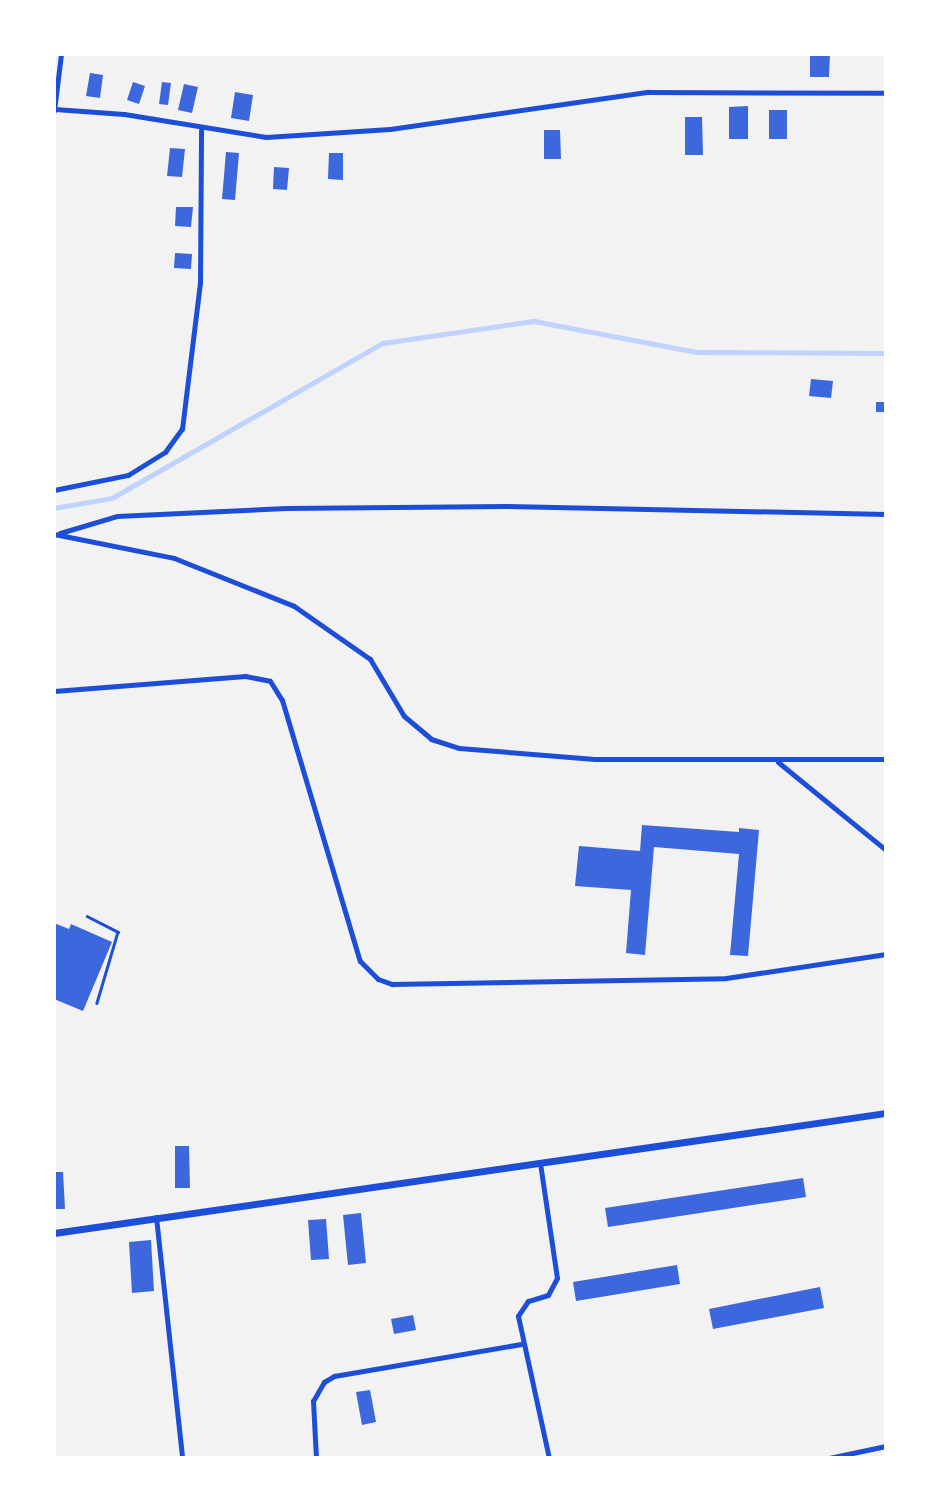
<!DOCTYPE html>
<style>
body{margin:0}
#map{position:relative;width:940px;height:1512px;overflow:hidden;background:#f2f2f2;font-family:"Roboto Condensed",sans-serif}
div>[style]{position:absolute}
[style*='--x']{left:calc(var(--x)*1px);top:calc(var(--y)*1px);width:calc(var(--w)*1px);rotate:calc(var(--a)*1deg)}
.stream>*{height:4.5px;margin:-2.25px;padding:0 2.25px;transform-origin:2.25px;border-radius:2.25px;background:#bfd3fe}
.building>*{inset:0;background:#3d67dc}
.service>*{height:2.5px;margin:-1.25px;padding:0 1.25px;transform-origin:1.25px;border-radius:1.25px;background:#1d4ed8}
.minor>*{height:5px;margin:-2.5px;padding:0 2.5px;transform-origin:2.5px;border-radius:2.5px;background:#1d4ed8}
.tertiary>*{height:7px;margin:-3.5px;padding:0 3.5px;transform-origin:3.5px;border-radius:3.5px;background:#1d4ed8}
span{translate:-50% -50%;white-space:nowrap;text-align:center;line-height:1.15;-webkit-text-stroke:7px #fff;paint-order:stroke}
.frame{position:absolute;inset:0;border:56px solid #fff;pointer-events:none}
</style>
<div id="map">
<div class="stream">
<i style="--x:54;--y:508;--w:59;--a:-9.8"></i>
<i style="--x:112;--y:498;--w:312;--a:-29.8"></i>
<i style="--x:383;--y:343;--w:153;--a:-8.3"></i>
<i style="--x:534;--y:321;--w:165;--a:10.8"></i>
<i style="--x:696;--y:352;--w:190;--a:0.3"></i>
</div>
<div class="building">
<i style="clip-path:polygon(810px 54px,830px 54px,829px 77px,810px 77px)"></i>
<i style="clip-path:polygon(90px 73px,103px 75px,100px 98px,86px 96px)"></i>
<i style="clip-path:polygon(133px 82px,145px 86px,139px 104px,127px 100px)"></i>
<i style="clip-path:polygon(162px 82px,171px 83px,168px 105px,159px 104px)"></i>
<i style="clip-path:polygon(184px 84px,198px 87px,192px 113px,178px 110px)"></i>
<i style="clip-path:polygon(235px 92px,253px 95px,249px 121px,231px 118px)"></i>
<i style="clip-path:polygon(748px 106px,748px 139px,729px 139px,729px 107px)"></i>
<i style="clip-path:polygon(769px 110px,787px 110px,787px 139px,769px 139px)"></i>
<i style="clip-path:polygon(685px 117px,702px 117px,703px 155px,685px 155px)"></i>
<i style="clip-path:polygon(544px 130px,560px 130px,561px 159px,544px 159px)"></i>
<i style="clip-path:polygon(170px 148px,185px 149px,182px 177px,167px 176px)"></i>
<i style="clip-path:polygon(226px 152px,239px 153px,235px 200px,222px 199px)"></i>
<i style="clip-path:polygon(329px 153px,343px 153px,343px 180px,328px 179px)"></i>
<i style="clip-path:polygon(274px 167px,289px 168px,287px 190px,273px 189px)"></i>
<i style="clip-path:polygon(176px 207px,193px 207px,191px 227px,175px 226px)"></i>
<i style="clip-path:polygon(175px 253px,192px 254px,191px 269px,174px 268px)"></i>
<i style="clip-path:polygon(811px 379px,833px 381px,831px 398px,809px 396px)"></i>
<i style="clip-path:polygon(876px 402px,886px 402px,886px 412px,876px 412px)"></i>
<i style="clip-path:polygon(642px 825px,739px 832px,739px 828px,759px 830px,748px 956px,730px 955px,739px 854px,654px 847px,645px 955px,626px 953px,631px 890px,575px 886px,579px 846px,640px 851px)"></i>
<i style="clip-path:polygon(54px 923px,69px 929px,71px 924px,112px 942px,83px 1011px,54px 999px)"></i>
<i style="clip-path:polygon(175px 1146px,189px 1146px,190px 1188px,175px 1188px)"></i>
<i style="clip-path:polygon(54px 1172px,63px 1172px,65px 1209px,54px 1209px)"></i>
<i style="clip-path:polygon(803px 1178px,806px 1197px,608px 1227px,605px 1208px)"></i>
<i style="clip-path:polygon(361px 1213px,366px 1263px,348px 1265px,343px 1215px)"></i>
<i style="clip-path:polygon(326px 1219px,329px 1259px,311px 1260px,308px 1220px)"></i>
<i style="clip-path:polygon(151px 1240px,154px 1291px,132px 1293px,129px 1242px)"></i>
<i style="clip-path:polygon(677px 1265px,680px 1284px,576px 1301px,573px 1282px)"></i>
<i style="clip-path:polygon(820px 1287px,824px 1308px,713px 1329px,709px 1309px)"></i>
<i style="clip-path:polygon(413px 1315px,416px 1330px,394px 1334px,391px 1319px)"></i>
<i style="clip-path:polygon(370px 1390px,376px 1422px,362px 1425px,356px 1392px)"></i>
</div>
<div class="service">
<i style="--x:87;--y:916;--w:35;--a:27"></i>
<i style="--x:118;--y:932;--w:74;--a:106.5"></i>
</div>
<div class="minor">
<i style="--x:55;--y:109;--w:69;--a:4.1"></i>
<i style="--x:124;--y:114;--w:144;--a:9.2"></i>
<i style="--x:266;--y:137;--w:124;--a:-3.7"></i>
<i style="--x:390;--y:129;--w:261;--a:-8.2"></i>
<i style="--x:648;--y:92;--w:238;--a:0.2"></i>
<i style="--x:54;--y:111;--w:57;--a:-83"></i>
<i style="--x:54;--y:490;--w:76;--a:-11.5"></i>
<i style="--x:128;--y:475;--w:44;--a:-31.9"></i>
<i style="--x:165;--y:452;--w:29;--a:-54"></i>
<i style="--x:182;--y:429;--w:148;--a:-83"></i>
<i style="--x:200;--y:282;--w:152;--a:-89.6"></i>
<i style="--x:60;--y:533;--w:59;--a:-16.6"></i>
<i style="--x:117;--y:516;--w:169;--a:-2.7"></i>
<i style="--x:286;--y:508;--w:220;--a:-0.5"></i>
<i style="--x:506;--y:506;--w:380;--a:1.2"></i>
<i style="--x:54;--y:534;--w:122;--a:11.3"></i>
<i style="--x:174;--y:558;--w:129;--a:21.8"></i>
<i style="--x:294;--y:606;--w:93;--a:34.9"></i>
<i style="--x:370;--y:659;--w:66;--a:59.2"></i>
<i style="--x:404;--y:716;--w:35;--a:40"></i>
<i style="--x:431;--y:739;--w:29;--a:18"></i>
<i style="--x:459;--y:748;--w:136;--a:4.6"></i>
<i style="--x:595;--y:759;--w:291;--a:0"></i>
<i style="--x:54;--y:691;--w:192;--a:-4.5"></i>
<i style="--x:245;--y:676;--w:25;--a:11"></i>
<i style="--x:270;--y:681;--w:22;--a:58"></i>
<i style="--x:282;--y:700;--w:272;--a:73.4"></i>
<i style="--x:360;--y:961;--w:25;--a:45"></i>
<i style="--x:378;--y:979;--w:15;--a:20"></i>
<i style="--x:392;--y:984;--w:334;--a:-1"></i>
<i style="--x:726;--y:978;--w:162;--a:-8.5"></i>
<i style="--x:778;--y:762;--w:139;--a:39.2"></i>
<i style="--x:540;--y:1163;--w:116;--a:81.6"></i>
<i style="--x:557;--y:1278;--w:19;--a:118"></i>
<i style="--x:548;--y:1295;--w:21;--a:163"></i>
<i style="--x:528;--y:1301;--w:18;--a:124"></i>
<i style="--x:518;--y:1316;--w:145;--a:77.7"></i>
<i style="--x:156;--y:1217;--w:242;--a:83.8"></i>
<i style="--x:316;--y:1458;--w:57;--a:-93"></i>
<i style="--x:313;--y:1401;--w:22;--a:-60"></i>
<i style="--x:324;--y:1382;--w:12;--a:-31"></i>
<i style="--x:334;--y:1376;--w:190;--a:-9.7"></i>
<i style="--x:829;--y:1458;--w:58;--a:-11.9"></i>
</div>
<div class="tertiary">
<i style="--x:54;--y:1233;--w:841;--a:-8.21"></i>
</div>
<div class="frame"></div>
</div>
